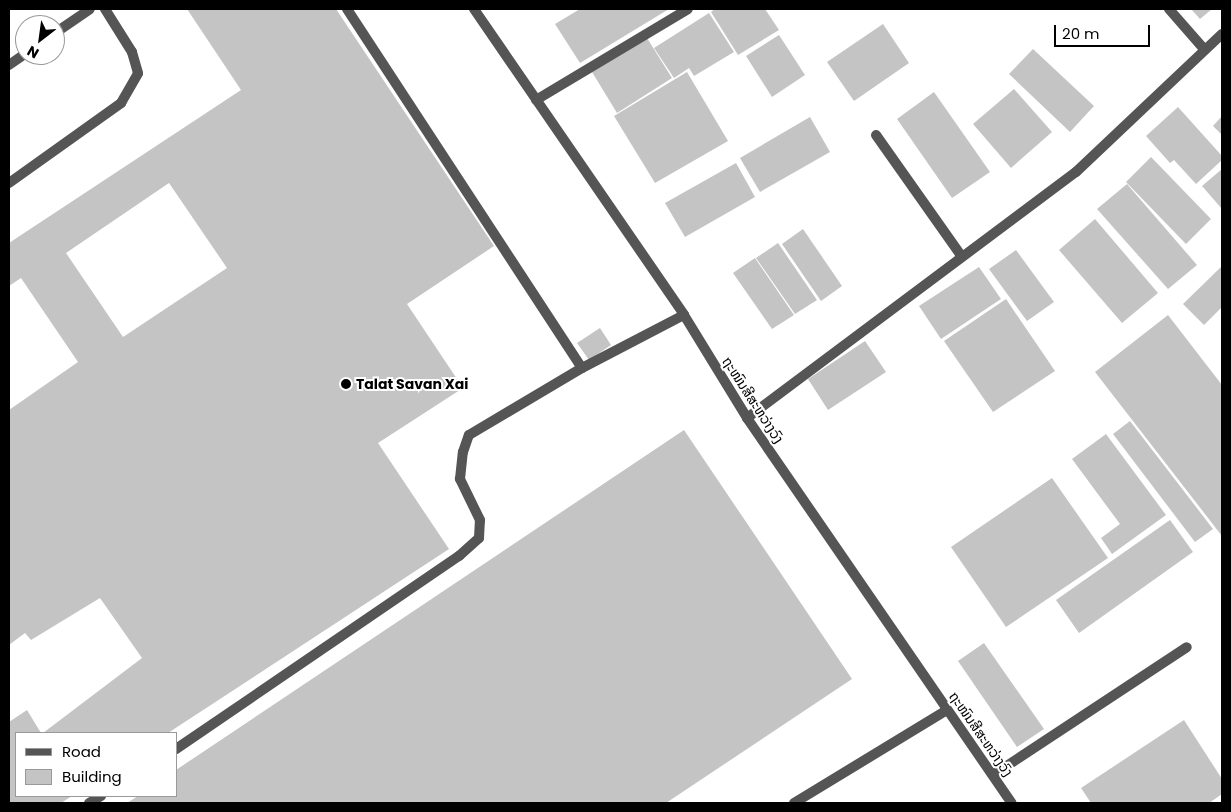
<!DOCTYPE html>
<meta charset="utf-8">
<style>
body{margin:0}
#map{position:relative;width:1231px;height:812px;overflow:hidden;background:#fff;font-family:Poppins,"Noto Sans Lao",sans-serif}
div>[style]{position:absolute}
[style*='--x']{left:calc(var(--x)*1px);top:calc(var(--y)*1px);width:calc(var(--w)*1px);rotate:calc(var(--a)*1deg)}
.building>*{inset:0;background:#c4c4c4}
.lane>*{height:10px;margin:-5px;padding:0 5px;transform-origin:5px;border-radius:5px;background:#555}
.street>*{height:10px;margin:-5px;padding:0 5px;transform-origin:5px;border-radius:5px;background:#555}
.dots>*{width:14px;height:14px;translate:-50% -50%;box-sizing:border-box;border:2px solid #fff;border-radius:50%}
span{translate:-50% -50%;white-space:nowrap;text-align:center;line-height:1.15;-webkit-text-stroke:4px #fff;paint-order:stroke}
.poi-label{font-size:14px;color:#000;font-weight:700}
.left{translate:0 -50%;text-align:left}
.street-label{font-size:14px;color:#000}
.frame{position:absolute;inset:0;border:10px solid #000;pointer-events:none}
.legend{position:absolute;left:15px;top:732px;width:162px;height:65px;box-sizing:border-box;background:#fff;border:1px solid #999;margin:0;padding:6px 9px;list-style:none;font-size:15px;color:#000}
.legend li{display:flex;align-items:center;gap:10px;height:25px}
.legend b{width:25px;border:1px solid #999}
.north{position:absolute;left:15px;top:15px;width:50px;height:50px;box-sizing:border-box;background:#fff;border:1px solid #999;border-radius:50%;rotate:210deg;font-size:14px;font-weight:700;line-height:20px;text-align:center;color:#000}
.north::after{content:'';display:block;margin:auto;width:18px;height:22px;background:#000;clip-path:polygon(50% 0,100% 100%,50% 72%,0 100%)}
.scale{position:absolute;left:1054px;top:25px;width:96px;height:22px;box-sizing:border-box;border:2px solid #000;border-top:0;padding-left:6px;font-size:15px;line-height:18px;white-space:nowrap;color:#000;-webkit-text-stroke:4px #fff;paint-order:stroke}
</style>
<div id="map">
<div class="building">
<i style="clip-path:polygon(evenodd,187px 9px,336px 9px,494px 246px,407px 304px,463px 388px,378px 443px,449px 549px,168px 733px,43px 733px,142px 658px,100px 598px,31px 640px,25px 633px,9px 645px,9px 410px,78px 362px,21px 278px,9px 286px,9px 243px,241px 90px,187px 9px,169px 183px,227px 268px,123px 337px,66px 253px,169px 183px)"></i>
<i style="clip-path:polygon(580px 9px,669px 9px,580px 63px,555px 24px)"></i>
<i style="clip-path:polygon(715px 9px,765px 9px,779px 30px,738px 55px,711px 12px)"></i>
<i style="clip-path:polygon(1191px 9px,1212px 9px,1200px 19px)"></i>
<i style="clip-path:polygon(709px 13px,734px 52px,694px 76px,689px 68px,674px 78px,654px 48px)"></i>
<i style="clip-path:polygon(883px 24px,909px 63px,854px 101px,827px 62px)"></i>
<i style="clip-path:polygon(779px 35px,805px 75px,772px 97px,746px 56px)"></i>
<i style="clip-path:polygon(647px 38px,672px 78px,617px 113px,592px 72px)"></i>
<i style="clip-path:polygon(1033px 49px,1094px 106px,1070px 132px,1009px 74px)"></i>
<i style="clip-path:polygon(687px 72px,728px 141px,655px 183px,614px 116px)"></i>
<i style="clip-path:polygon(1014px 89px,1052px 132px,1011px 168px,973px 124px)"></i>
<i style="clip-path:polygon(934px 92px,990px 172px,952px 198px,897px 119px)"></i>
<i style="clip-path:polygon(1178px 107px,1222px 156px,1222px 160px,1196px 184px,1174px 160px,1170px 163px,1146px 136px)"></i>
<i style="clip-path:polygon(1222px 116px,1222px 135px,1213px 126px)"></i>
<i style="clip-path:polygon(810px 117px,830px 152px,760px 192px,740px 158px)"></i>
<i style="clip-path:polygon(1151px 157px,1211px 219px,1186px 244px,1126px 182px)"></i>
<i style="clip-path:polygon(736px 163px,755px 197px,685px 237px,665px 203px)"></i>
<i style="clip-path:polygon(1222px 169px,1222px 209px,1202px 186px)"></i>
<i style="clip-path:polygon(1127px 184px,1197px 265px,1168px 289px,1097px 209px)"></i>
<i style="clip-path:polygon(1095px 219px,1158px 293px,1122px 323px,1059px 250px)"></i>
<i style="clip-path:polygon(803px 229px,842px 286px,821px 301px,782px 244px)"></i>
<i style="clip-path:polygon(778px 243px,817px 300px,795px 314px,756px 258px)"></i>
<i style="clip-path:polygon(1016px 250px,1054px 302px,1027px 321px,989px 269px)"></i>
<i style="clip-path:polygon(755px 258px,794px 315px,772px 329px,733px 273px)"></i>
<i style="clip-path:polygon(1222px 266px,1222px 307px,1204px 325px,1183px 304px)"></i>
<i style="clip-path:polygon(979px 267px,1001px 299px,941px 339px,919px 306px)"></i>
<i style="clip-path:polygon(1006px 299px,1055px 371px,993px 412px,944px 341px)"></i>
<i style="clip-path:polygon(1168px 315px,1222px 385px,1222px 536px,1095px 372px)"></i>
<i style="clip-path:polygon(600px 328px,611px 345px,589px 360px,577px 343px)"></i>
<i style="clip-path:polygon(865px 341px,886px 372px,828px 410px,808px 379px)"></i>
<i style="clip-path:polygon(1130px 421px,1213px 529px,1195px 542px,1113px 434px)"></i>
<i style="clip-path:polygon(684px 430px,852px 679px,666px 803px,127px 803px,138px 796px,176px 796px,176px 770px)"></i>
<i style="clip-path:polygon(1106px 434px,1166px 515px,1112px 554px,1101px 538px,1120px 524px,1072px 459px)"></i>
<i style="clip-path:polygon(1052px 478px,1108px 558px,1006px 627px,951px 547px)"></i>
<i style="clip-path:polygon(1170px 520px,1193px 552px,1079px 633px,1056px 600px)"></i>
<i style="clip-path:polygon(984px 643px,1044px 729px,1017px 747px,958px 661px)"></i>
<i style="clip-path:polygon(27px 710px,41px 733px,16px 733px,16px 796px,72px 796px,61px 803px,9px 803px,9px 722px)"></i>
<i style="clip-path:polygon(1184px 720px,1222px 779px,1222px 794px,1209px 803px,1091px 803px,1081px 788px)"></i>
</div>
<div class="lane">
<i style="--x:347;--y:9;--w:429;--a:56.8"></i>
<i style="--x:55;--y:33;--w:42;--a:-34.4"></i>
<i style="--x:9;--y:65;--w:19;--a:-35"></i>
<i style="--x:876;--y:135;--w:149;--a:54.8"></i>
<i style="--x:9;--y:183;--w:138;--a:-35.5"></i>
<i style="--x:121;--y:103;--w:34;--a:-60"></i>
<i style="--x:138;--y:73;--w:22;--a:-106"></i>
<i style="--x:132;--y:52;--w:51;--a:-122.1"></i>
<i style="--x:176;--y:749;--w:343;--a:-34.3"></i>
<i style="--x:459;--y:556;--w:27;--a:-42"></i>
<i style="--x:479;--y:538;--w:18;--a:-87"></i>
<i style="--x:480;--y:520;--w:46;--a:-116"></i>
<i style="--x:460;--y:479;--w:27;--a:-84"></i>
<i style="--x:463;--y:452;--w:18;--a:-71"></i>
<i style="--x:469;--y:435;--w:131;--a:-30.7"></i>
<i style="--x:582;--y:368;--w:115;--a:-27.5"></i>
<i style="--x:993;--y:775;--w:232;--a:-33.4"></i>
<i style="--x:89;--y:803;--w:14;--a:-30"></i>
</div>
<div class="street">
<i style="--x:474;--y:9;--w:371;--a:55.5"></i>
<i style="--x:684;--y:315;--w:121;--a:58.5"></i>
<i style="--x:747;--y:418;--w:467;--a:55.5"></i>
<i style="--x:1169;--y:9;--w:53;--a:48.8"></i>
<i style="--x:536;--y:100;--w:177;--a:-30.9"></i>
<i style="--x:747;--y:418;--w:411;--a:-36.8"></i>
<i style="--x:1076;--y:172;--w:201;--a:-43.4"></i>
<i style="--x:794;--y:803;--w:179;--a:-31.3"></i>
</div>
<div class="dots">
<i style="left:346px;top:384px;background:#000"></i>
</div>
<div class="poi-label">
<span class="left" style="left:356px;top:384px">Talat Savan Xai</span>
</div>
<div class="street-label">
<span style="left:753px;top:400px;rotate:57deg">ຖະໜົນສີສະຫວ່າງວົງ</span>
<span style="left:981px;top:734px;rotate:55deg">ຖະໜົນສີສະຫວ່າງວົງ</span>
</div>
<div class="frame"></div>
<ul class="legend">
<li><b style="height:6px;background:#555"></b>Road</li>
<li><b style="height:14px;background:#c4c4c4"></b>Building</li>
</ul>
<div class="north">N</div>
<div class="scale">20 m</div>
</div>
